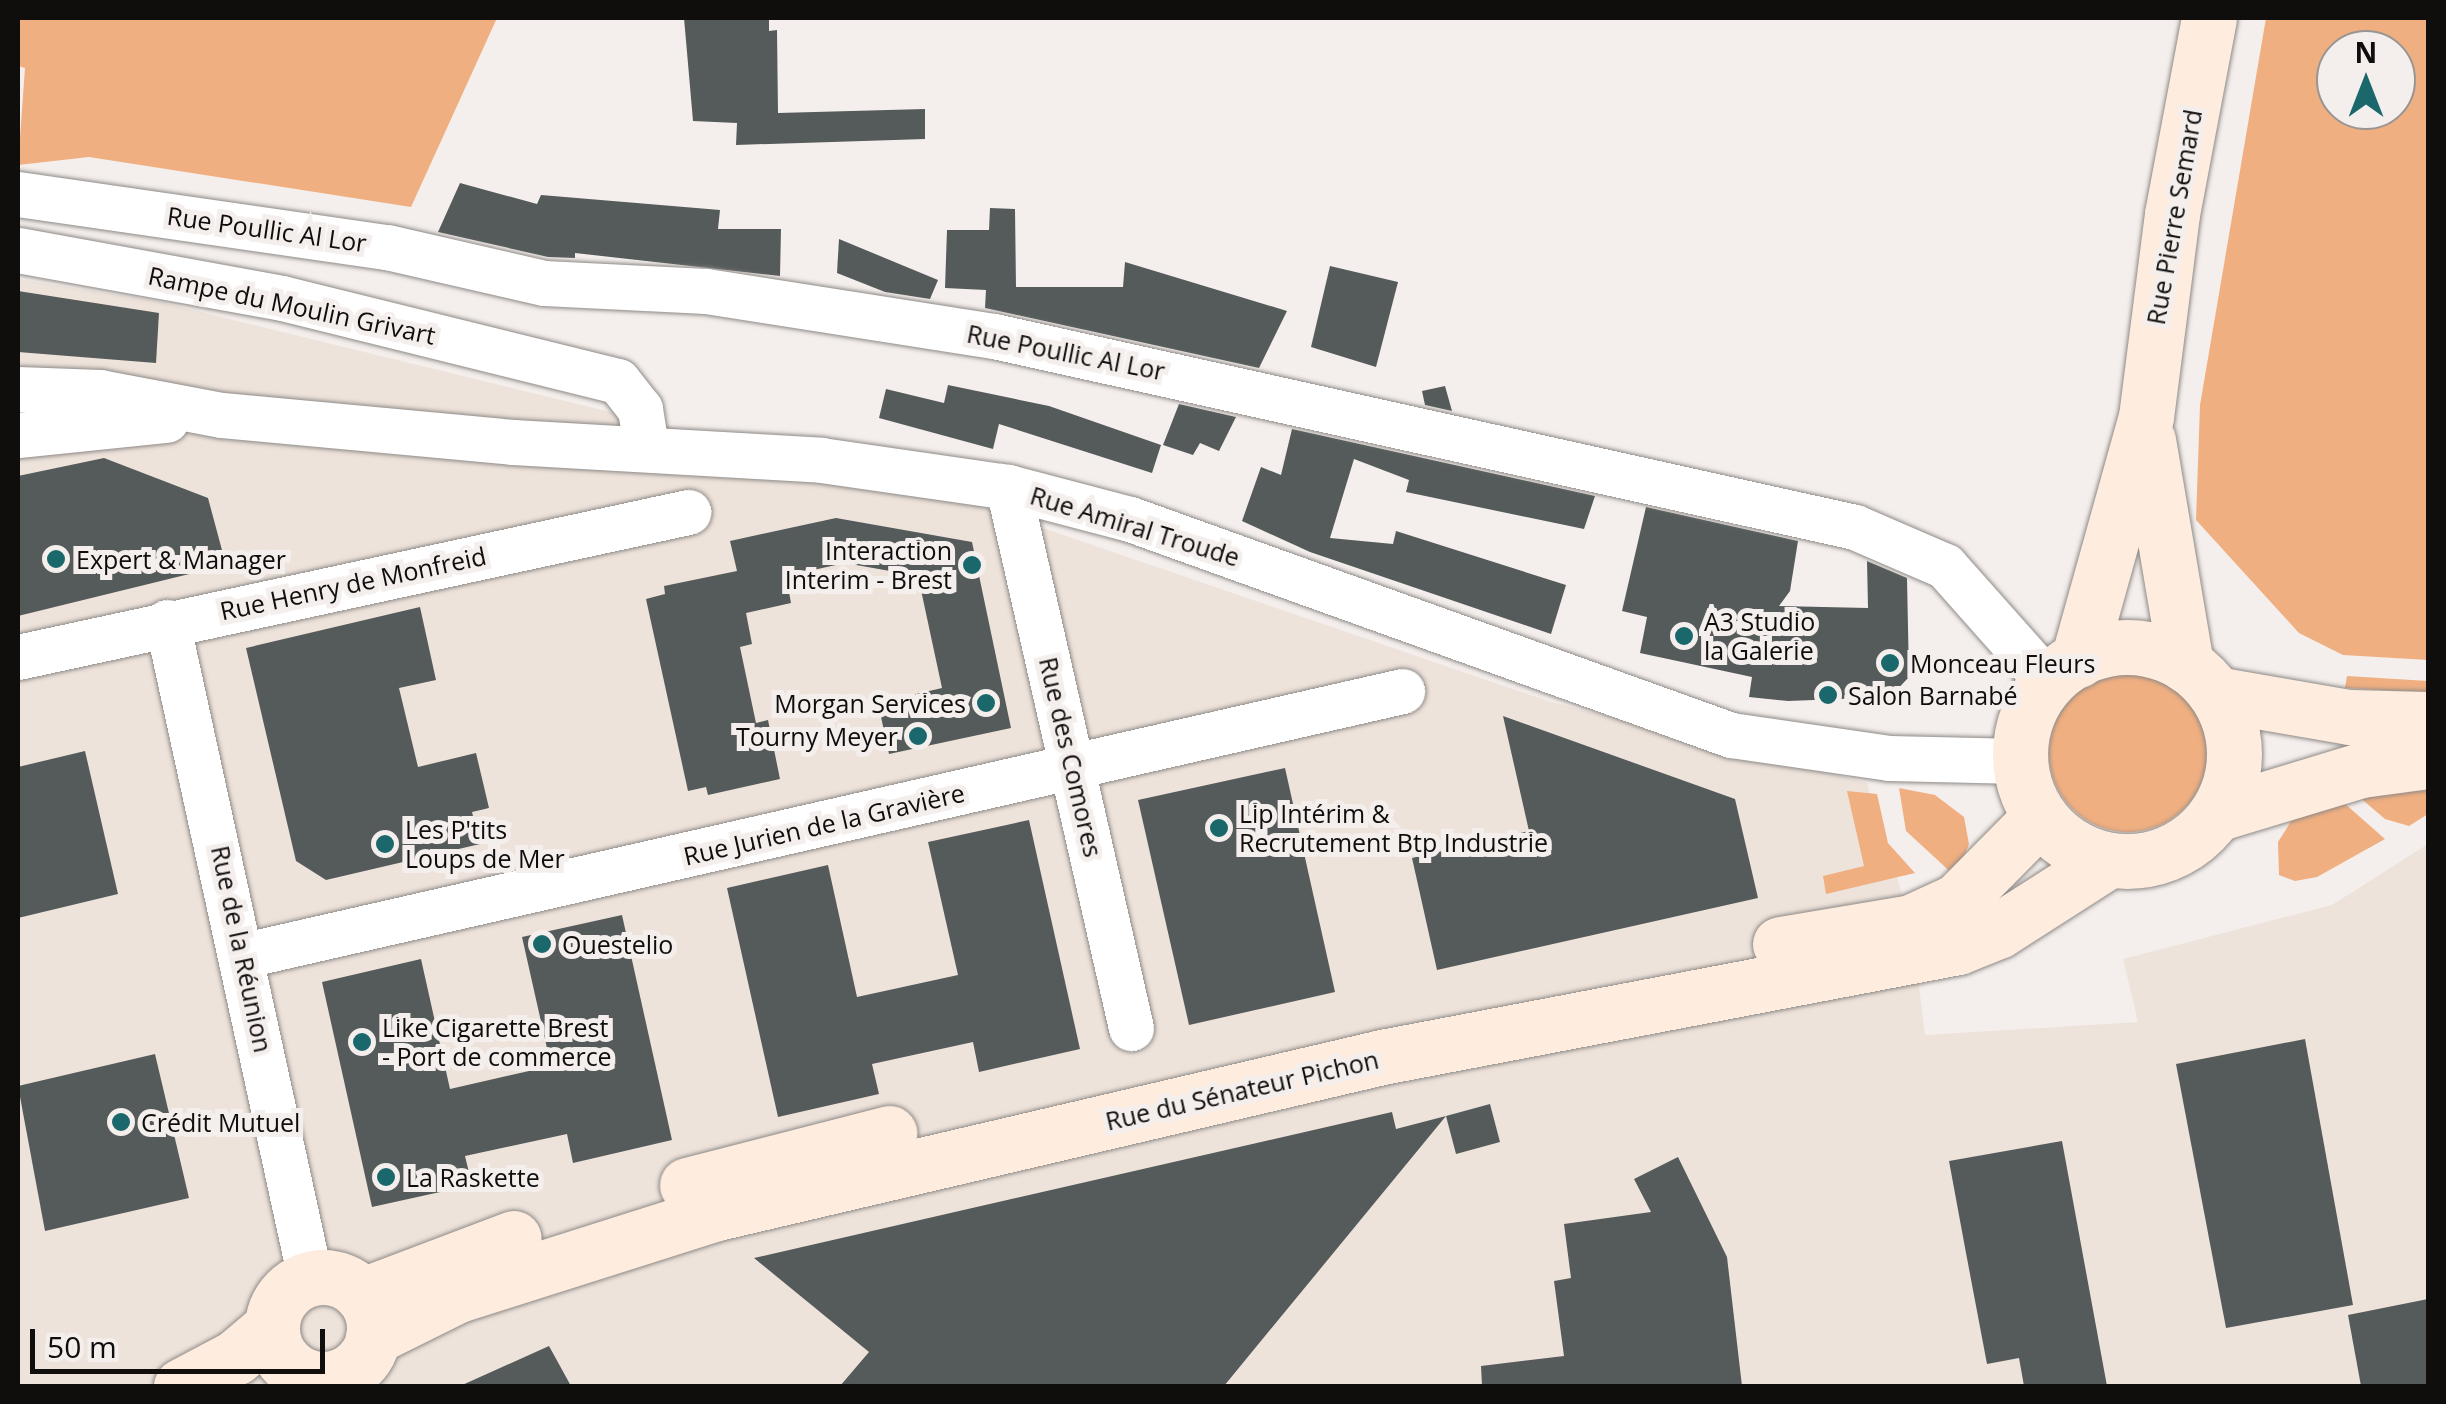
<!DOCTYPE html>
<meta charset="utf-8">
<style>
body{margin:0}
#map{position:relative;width:2446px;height:1404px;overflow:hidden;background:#f4efec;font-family:"Open Sans",sans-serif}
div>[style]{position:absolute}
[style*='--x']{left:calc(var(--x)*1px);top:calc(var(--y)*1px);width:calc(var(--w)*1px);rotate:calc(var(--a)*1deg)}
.built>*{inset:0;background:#eee3db}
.green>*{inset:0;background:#f0af81}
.round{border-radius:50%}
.building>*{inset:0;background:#555b5b}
.roads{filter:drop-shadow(0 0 2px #8e8a87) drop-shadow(0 0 2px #8e8a87)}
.street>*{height:45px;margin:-22.5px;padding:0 22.5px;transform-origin:22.5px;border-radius:22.5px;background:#fff}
.secondary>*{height:55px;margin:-27.5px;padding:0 27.5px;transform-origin:27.5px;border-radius:27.5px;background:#feecdf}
.secondary>.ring{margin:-27.5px;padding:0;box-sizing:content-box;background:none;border:55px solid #feecdf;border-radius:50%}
.dots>*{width:28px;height:28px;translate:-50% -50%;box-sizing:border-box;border:5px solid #f4efec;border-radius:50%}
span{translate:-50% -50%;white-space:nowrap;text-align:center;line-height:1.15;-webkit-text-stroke:10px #f4efec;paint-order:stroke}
.street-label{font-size:25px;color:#0f0e0d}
.poi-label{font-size:25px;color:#0f0e0d}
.right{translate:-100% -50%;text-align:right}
.left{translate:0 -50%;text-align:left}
.frame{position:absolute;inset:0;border:20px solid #0f0e0d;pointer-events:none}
.north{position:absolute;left:2316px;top:30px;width:100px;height:100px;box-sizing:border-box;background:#f4efec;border:2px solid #989593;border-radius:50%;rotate:0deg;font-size:28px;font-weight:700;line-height:40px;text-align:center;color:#0f0e0d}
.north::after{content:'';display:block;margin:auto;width:35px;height:45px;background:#1a676c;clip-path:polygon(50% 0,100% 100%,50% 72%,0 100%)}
.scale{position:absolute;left:30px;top:1329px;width:295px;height:45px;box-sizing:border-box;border:5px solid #0f0e0d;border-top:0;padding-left:12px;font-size:30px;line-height:35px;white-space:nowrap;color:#0f0e0d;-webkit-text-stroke:8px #f4efec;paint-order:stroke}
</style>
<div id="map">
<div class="built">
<i style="clip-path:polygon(18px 279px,156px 301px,938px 492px,1548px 701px,1867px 783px,1911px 922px,1925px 1035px,2138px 1022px,2123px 959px,2332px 905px,2428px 844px,2428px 1386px,18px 1386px)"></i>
</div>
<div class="green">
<i style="clip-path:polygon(18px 18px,497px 18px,411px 207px,89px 157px,18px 165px,25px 68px,18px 66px)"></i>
<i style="clip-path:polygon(evenodd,2266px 18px,2428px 18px,2428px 660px,2343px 655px,2299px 633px,2196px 520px,2200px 405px,2266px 18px,2396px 50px,2396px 110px,2336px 110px,2336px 50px,2396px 50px)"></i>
<i class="round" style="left:2049px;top:674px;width:158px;height:158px"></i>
<i style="clip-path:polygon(2347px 676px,2428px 681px,2428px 693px,2345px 688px)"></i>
<i style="clip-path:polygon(2428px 776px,2428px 814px,2409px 826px,2385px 819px,2351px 790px)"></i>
<i style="clip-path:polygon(1899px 788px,1935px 795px,1964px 817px,1969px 844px,1956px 877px,1906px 831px)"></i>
<i style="clip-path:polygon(1847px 791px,1877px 794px,1888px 843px,1915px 873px,1826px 894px,1823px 876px,1864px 866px)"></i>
<i style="clip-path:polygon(2343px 802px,2385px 839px,2317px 877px,2295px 881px,2279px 875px,2278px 842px,2297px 812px)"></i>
</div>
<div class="building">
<i style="clip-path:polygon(684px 18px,769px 18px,769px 31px,777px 30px,778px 113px,925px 109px,925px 139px,736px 145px,737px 123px,693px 121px)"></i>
<i style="clip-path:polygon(460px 183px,537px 204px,541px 195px,720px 210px,718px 229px,781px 229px,780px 276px,575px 253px,575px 258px,548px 257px,438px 232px)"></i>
<i style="clip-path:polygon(990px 208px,1015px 209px,1016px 287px,1123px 287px,1125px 262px,1287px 311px,1259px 368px,985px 308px,986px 290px,945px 288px,947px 230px,989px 230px)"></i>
<i style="clip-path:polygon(839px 239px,938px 280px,930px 299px,885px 292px,837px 273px)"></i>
<i style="clip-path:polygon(1330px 266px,1398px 282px,1376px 367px,1311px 347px)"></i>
<i style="clip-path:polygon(18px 291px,159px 313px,156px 363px,18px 352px)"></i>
<i style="clip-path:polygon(948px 385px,1049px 406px,1161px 445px,1152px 473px,999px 424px,993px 449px,879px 418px,886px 389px,944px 403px)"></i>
<i style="clip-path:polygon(1445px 386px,1452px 411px,1425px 405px,1422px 391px)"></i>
<i style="clip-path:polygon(1179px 404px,1236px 417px,1219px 451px,1200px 443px,1193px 455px,1163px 445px)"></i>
<i style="clip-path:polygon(1292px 429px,1595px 496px,1584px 529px,1406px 492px,1409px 480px,1354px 459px,1330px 538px,1393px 544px,1396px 531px,1566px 585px,1551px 634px,1310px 552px,1242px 521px,1261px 467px,1281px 475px)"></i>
<i style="clip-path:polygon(104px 458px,208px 498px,226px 565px,18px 616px,18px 476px)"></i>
<i style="clip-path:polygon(1646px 507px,1798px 541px,1790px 591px,1779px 606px,1868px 608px,1867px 561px,1907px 578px,1909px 677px,1890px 697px,1788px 701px,1749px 697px,1752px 677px,1640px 653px,1647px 617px,1622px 611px)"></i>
<i style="clip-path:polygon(836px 518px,972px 542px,1011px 728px,889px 754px,878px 703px,942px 688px,918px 576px,845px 563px,786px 576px,791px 603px,746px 613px,752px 644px,740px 647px,756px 723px,768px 720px,780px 779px,708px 795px,706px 787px,688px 791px,646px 599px,665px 594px,664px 586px,737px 571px,730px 541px)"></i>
<i style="clip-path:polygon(420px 607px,436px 680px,399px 688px,418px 767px,476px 753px,489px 808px,472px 812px,480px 844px,326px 880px,296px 861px,246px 648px)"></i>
<i style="clip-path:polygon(1503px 716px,1735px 799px,1758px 898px,1437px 970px,1412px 858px,1529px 831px)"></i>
<i style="clip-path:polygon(85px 751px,118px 894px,18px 918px,18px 767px)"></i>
<i style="clip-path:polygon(1285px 768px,1335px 992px,1189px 1025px,1138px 800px)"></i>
<i style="clip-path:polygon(1029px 820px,1080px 1049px,979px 1072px,973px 1042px,872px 1064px,879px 1094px,778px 1117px,727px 888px,828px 865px,857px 997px,958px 975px,928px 842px)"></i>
<i style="clip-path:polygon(622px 915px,672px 1140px,573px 1163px,567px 1134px,465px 1156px,472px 1185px,372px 1207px,322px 982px,421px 959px,450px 1089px,551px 1066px,522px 937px)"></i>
<i style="clip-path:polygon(2305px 1039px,2353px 1305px,2226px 1328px,2176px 1064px)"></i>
<i style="clip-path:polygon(155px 1054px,189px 1198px,45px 1231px,18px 1086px)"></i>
<i style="clip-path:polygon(1490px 1104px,1500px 1142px,1456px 1154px,1446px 1116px)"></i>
<i style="clip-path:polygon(1392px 1112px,1396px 1129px,1446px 1116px,1224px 1386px,840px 1386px,869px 1352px,754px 1258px)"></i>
<i style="clip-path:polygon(2062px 1141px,2107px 1386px,2024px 1386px,2019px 1358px,1987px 1364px,1966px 1253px,1949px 1161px)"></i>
<i style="clip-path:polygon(1678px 1157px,1727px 1257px,1742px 1386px,1482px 1386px,1481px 1366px,1564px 1356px,1554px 1281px,1571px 1278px,1564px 1224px,1651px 1212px,1634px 1179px)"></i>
<i style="clip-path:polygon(2428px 1299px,2428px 1386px,2361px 1386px,2348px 1315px)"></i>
<i style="clip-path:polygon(549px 1346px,571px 1386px,460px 1386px)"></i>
</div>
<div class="roads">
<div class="street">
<i style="--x:18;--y:194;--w:373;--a:8.2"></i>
<i style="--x:387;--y:247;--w:161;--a:12.9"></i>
<i style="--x:544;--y:283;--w:162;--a:2.8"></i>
<i style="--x:706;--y:291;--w:291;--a:8.9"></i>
<i style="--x:994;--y:336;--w:882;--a:12.51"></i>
<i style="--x:1855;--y:527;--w:98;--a:23.4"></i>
<i style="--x:1945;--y:566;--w:155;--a:48.4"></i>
<i style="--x:18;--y:250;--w:268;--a:10.3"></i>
<i style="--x:282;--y:298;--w:346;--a:13.9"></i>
<i style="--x:618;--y:381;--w:36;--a:52"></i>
<i style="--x:640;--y:409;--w:39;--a:81"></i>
<i style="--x:18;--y:389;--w:82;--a:2.1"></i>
<i style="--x:100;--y:392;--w:124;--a:10.7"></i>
<i style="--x:222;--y:415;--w:292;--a:5.3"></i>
<i style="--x:513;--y:442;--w:309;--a:3.3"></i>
<i style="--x:821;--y:460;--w:189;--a:8.2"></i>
<i style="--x:1008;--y:487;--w:126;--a:14.7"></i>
<i style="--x:1130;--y:519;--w:639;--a:19.77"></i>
<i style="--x:1731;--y:735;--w:160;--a:8.3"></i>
<i style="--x:1889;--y:758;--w:131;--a:1.3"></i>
<i style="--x:18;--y:435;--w:149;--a:-5.8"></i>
<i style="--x:1008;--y:487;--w:555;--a:77.19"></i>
<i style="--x:167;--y:622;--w:671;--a:77.7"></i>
<i style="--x:18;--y:657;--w:686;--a:-12.21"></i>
<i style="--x:245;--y:955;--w:1187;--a:-12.85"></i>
<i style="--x:348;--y:1373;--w:15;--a:62"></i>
</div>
<div class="secondary">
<i style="--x:2148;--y:440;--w:228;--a:80.4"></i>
<i class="ring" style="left:2020px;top:647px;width:159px;height:159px"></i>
<i style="--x:2078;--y:660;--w:252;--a:-74.4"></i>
<i style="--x:2146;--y:417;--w:205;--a:-82.7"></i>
<i style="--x:2172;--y:214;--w:199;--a:-79.3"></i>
<i style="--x:2216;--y:694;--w:135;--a:9.8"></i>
<i style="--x:2349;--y:717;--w:79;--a:1.5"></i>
<i style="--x:2216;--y:814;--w:152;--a:-16.9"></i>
<i style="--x:2361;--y:770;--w:68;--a:-7.7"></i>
<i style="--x:1780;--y:944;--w:133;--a:-9.5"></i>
<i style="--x:1911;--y:922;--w:51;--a:-24.5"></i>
<i style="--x:1957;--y:901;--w:118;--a:-45.3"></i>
<i style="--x:687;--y:1185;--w:209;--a:-14.4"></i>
<i class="ring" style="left:272px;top:1277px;width:47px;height:47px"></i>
<i style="--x:363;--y:1295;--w:161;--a:-20.7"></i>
<i style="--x:373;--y:1337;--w:95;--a:-26.3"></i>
<i style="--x:458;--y:1295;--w:272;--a:-17.6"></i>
<i style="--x:717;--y:1213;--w:683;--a:-13.2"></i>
<i style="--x:1382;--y:1057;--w:586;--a:-10.81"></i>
<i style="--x:1958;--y:947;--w:43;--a:-21.8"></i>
<i style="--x:1998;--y:931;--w:132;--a:-32.6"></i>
<i style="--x:181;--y:1386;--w:62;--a:-27.8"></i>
<i style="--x:236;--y:1357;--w:46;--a:-40.6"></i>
</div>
</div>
<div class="dots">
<i style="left:56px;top:559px;background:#1a676c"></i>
<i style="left:972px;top:565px;background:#1a676c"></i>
<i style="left:1684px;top:636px;background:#1a676c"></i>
<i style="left:1890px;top:663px;background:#1a676c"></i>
<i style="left:1828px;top:695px;background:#1a676c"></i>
<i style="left:986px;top:703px;background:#1a676c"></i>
<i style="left:918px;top:736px;background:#1a676c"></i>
<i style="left:1219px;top:828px;background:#1a676c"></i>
<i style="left:385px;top:844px;background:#1a676c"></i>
<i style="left:542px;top:944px;background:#1a676c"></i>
<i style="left:362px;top:1042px;background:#1a676c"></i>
<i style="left:121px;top:1122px;background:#1a676c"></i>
<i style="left:386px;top:1177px;background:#1a676c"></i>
</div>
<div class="street-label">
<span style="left:2174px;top:217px;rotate:-80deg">Rue Pierre Semard</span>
<span style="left:267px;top:229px;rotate:8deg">Rue Poullic Al Lor</span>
<span style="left:292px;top:305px;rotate:12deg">Rampe du Moulin Grivart</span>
<span style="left:1066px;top:352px;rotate:11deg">Rue Poullic Al Lor</span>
<span style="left:1135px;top:526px;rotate:17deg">Rue Amiral Troude</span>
<span style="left:353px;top:583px;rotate:-12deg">Rue Henry de Monfreid</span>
<span style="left:1071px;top:757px;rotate:77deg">Rue des Comores</span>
<span style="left:824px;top:824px;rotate:-13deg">Rue Jurien de la Gravière</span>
<span style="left:242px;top:949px;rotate:78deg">Rue de la Réunion</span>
<span style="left:1242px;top:1090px;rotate:-13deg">Rue du Sénateur Pichon</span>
</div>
<div class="poi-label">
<span class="right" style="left:952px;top:565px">Interaction<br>Interim - Brest</span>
<span class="left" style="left:76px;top:559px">Expert &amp; Manager</span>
<span class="left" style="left:1704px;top:636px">A3 Studio<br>la Galerie</span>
<span class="left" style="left:1910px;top:663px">Monceau Fleurs</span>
<span class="left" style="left:1848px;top:695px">Salon Barnabé</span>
<span class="right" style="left:966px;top:703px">Morgan Services</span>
<span class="right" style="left:898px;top:736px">Tourny Meyer</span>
<span class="left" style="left:1239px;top:828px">Lip Intérim &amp;<br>Recrutement Btp Industrie</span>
<span class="left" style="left:405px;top:844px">Les P'tits<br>Loups de Mer</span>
<span class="left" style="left:562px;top:944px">Ouestelio</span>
<span class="left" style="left:382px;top:1042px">Like Cigarette Brest<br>- Port de commerce</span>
<span class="left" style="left:141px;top:1122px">Crédit Mutuel</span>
<span class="left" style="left:406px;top:1177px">La Raskette</span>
</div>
<div class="frame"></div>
<div class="north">N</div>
<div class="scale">50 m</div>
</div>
